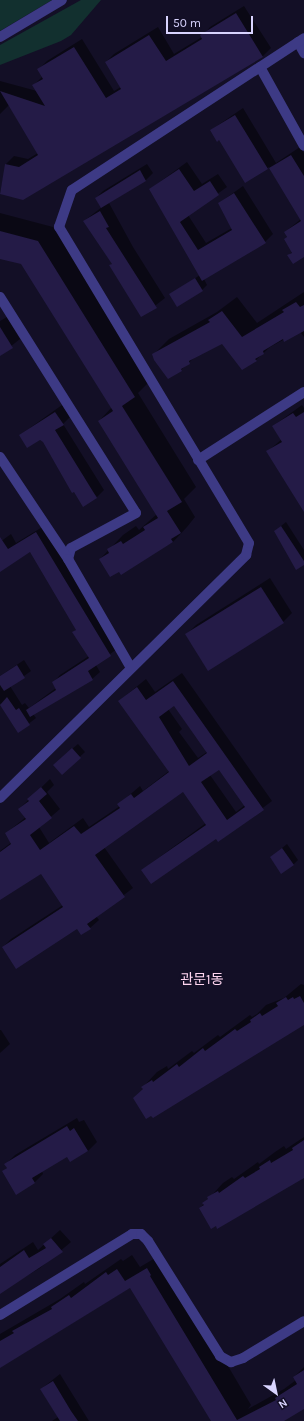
<!DOCTYPE html>
<meta charset="utf-8">
<style>
body{margin:0}
#map{position:relative;width:304px;height:1421px;overflow:hidden;background:#130f26;font-family:Karla,"Noto Sans KR",sans-serif}
div>[style]{position:absolute}
[style*='--x']{left:calc(var(--x)*1px);top:calc(var(--y)*1px);width:calc(var(--w)*1px);rotate:calc(var(--a)*1deg)}
.green>*{inset:0;background:#12302f}
.shadow>*{inset:0;background:#0007}
.building>*{inset:0;background:#241b47}
.minor>*{height:10px;margin:-5px;padding:0 5px;transform-origin:5px;border-radius:5px;background:#3d3a85}
span{translate:-50% -50%;white-space:nowrap;text-align:center;line-height:1.15;-webkit-text-stroke:4px #130f26;paint-order:stroke}
.quarter-label{font-size:14px;color:#ffd6f0}
.north{position:absolute;left:256px;top:1373px;width:40px;height:40px;-webkit-text-stroke:3px #130f26;paint-order:stroke;rotate:147deg;font-size:11px;font-weight:700;line-height:16px;text-align:center;color:#d9d4ff}
.north::after{content:'';display:block;margin:auto;width:14px;height:18px;background:#d9d4ff;clip-path:polygon(50% 0,100% 100%,50% 72%,0 100%)}
.scale{position:absolute;left:166px;top:16px;width:87px;height:18px;box-sizing:border-box;border:2px solid #d9d4ff;border-top:0;padding-left:5px;font-size:12px;line-height:14px;white-space:nowrap;color:#d9d4ff;-webkit-text-stroke:3px #130f26;paint-order:stroke}
</style>
<div id="map">
<div class="green">
<i style="clip-path:polygon(0 0,52px 0,0 31px)"></i>
<i style="clip-path:polygon(81px 0,101px 0,71px 35px,61px 41px,0 65px,0 45px)"></i>
</div>
<div class="shadow">
<i style="clip-path:polygon(244px 6px,271px 48px,263px 56px,22px 199px,0 193px,6px 164px,14px 156px,28px 159px,38px 153px,9px 105px,0 114px,0 81px,37px 91px,34px 85px,42px 77px,39px 69px,47px 61px,82px 39px,114px 91px,121px 87px,106px 62px,114px 54px,158px 27px,174px 54px,202px 37px,210px 27px)"></i>
<i style="clip-path:polygon(243px 108px,276px 163px,300px 147px,304px 153px,304px 256px,289px 255px,292px 252px,285px 232px,301px 219px,269px 167px,246px 181px,220px 139px,211px 130px)"></i>
<i style="clip-path:polygon(187px 162px,202px 184px,218px 174px,227px 187px,188px 215px,206px 243px,232px 228px,219px 203px,243px 186px,273px 234px,265px 242px,204px 279px,207px 285px,202px 290px,170px 295px,200px 275px,150px 189px)"></i>
<i style="clip-path:polygon(147px 164px,153px 173px,146px 180px,109px 203px,133px 247px,165px 298px,142px 316px,111px 265px,113px 263px,84px 221px,102px 207px,96px 198px,103px 191px)"></i>
<i style="clip-path:polygon(0 213px,53px 227px,150px 381px,138px 393px,196px 487px,184px 499px,195px 517px,187px 527px,173px 542px,119px 570px,100px 559px,123px 535px,136px 526px,139px 530px,157px 514px,99px 421px,112px 407px,22px 263px,0 258px)"></i>
<i style="clip-path:polygon(304px 292px,304px 337px,301px 333px,296px 333px,270px 347px,256px 360px,223px 342px,196px 356px,181px 370px,154px 354px,169px 339px,217px 312px,237px 297px,257px 323px)"></i>
<i style="clip-path:polygon(7px 317px,20px 339px,0 355px,0 321px)"></i>
<i style="clip-path:polygon(62px 405px,70px 417px,63px 424px,104px 490px,97px 497px,44px 441px,20px 435px)"></i>
<i style="clip-path:polygon(302px 405px,304px 408px,304px 510px,268px 451px,282px 439px,273px 426px)"></i>
<i style="clip-path:polygon(286px 522px,304px 550px,304px 564px,275px 531px)"></i>
<i style="clip-path:polygon(44px 526px,118px 648px,96px 665px,100px 672px,92px 679px,33px 714px,36px 718px,18px 732px,0 703px,0 676px,24px 660px,31px 671px,10px 686px,22px 705px,25px 703px,29px 708px,56px 688px,53px 683px,60px 675px,89px 656px,73px 633px,77px 629px,30px 551px,0 570px,0 542px,11px 534px,16px 543px)"></i>
<i style="clip-path:polygon(270px 578px,292px 613px,283px 622px,187px 634px,196px 625px)"></i>
<i style="clip-path:polygon(evenodd,182px 673px,272px 801px,219px 841px,216px 837px,142px 870px,206px 823px,183px 791px,104px 847px,133px 888px,96px 916px,99px 920px,90px 928px,78px 928px,3px 947px,11px 939px,63px 905px,42px 873px,0 898px,0 851px,12px 842px,6px 833px,26px 817px,19px 809px,50px 779px,54px 785px,47px 792px,60px 809px,39px 827px,49px 843px,83px 818px,89px 827px,120px 806px,119px 804px,140px 786px,143px 791px,169px 771px,119px 701px,146px 679px,155px 692px,182px 673px,174px 705px,207px 752px,198px 758px,179px 732px,182px 729px,168px 709px,174px 705px,182px 673px,219px 768px,245px 805px,236px 812px,210px 775px,219px 768px)"></i>
<i style="clip-path:polygon(78px 744px,85px 752px,62px 773px,59px 760px)"></i>
<i style="clip-path:polygon(287px 844px,298px 860px,293px 865px,271px 857px)"></i>
<i style="clip-path:polygon(301px 984px,304px 985px,304px 1024px,144px 1089px,143px 1087px,157px 1072px,167px 1066px,168px 1069px,192px 1051px,194px 1053px,218px 1035px,220px 1037px,250px 1015px,252px 1017px,257px 1014px,266px 1005px,284px 998px)"></i>
<i style="clip-path:polygon(1px 1030px,10px 1044px,0 1053px,0 1030px)"></i>
<i style="clip-path:polygon(77px 1118px,79px 1122px,84px 1120px,97px 1142px,88px 1151px,67px 1156px,42px 1171px,43px 1174px,34px 1183px,3px 1171px,8px 1167px,6px 1164px,15px 1155px)"></i>
<i style="clip-path:polygon(304px 1137px,304px 1177px,200px 1208px,223px 1183px,232px 1177px,234px 1179px,258px 1162px,259px 1164px,275px 1152px,284px 1146px,286px 1149px)"></i>
<i style="clip-path:polygon(60px 1230px,71px 1242px,40px 1268px,0 1292px,0 1264px,33px 1242px,38px 1250px)"></i>
<i style="clip-path:polygon(162px 1254px,251px 1405px,248px 1409px,284px 1389px,296px 1380px,294px 1377px,304px 1367px,304px 1408px,282px 1421px,212px 1421px,131px 1287px,0 1367px,0 1334px,60px 1299px,84px 1282px,85px 1284px,121px 1259px,123px 1261px,132px 1255px,140px 1267px)"></i>
<i style="clip-path:polygon(60px 1374px,89px 1421px,52px 1421px,58px 1417px,41px 1389px)"></i>
</div>
<div class="building">
<i style="clip-path:polygon(236px 13px,263px 57px,23px 200px,0 194px,5px 164px,19px 167px,38px 155px,0 91px,45px 106px,32px 85px,43px 79px,37px 69px,74px 47px,106px 98px,121px 89px,105px 62px,149px 35px,166px 61px,202px 39px,200px 35px)"></i>
<i style="clip-path:polygon(235px 115px,268px 169px,245px 183px,219px 140px,217px 142px,210px 130px)"></i>
<i style="clip-path:polygon(291px 155px,304px 176px,304px 257px,293px 264px,287px 255px,292px 253px,284px 239px,287px 237px,284px 232px,301px 221px,269px 168px)"></i>
<i style="clip-path:polygon(179px 169px,194px 191px,210px 181px,219px 195px,180px 222px,198px 250px,232px 230px,218px 203px,234px 193px,266px 243px,202px 281px,149px 189px)"></i>
<i style="clip-path:polygon(140px 170px,146px 181px,101px 208px,95px 198px)"></i>
<i style="clip-path:polygon(100px 211px,109px 227px,106px 228px,157px 308px,141px 317px,109px 265px,112px 264px,83px 221px)"></i>
<i style="clip-path:polygon(0 231px,38px 241px,135px 397px,122px 406px,182px 502px,167px 511px,181px 533px,171px 539px,173px 542px,121px 575px,119px 572px,110px 577px,99px 559px,109px 553px,107px 549px,121px 541px,123px 544px,145px 530px,143px 527px,158px 518px,98px 421px,113px 411px,21px 264px,0 259px)"></i>
<i style="clip-path:polygon(195px 278px,203px 291px,177px 307px,169px 294px)"></i>
<i style="clip-path:polygon(296px 302px,300px 307px,304px 305px,304px 331px,284px 342px,283px 339px,263px 351px,264px 354px,255px 359px,257px 361px,242px 370px,222px 344px,189px 361px,190px 364px,181px 369px,182px 371px,168px 379px,154px 360px,152px 354px,210px 322px,208px 320px,222px 311px,242px 337px,284px 312px,282px 310px)"></i>
<i style="clip-path:polygon(0 327px,13px 348px,0 356px)"></i>
<i style="clip-path:polygon(55px 412px,64px 425px,55px 430px,97px 498px,83px 507px,74px 492px,72px 493px,43px 442px,40px 440px,27px 448px,19px 435px)"></i>
<i style="clip-path:polygon(304px 412px,304px 512px,266px 451px,282px 442px,272px 426px,293px 413px,296px 417px)"></i>
<i style="clip-path:polygon(281px 526px,304px 561px,304px 565px,296px 570px,274px 531px)"></i>
<i style="clip-path:polygon(36px 532px,111px 656px,88px 671px,93px 680px,30px 717px,26px 710px,56px 690px,52px 682px,89px 658px,72px 632px,76px 630px,30px 552px,0 572px,0 537px,8px 549px)"></i>
<i style="clip-path:polygon(261px 587px,284px 623px,208px 671px,185px 634px)"></i>
<i style="clip-path:polygon(17px 665px,25px 678px,4px 691px,0 685px,0 676px)"></i>
<i style="clip-path:polygon(evenodd,173px 681px,264px 810px,218px 842px,216px 839px,151px 884px,141px 870px,206px 825px,183px 792px,95px 855px,125px 897px,87px 924px,91px 929px,81px 935px,77px 929px,16px 969px,2px 947px,63px 907px,41px 874px,0 900px,0 852px,11px 844px,5px 833px,26px 819px,18px 809px,29px 801px,27px 799px,41px 787px,47px 794px,39px 801px,52px 818px,30px 835px,40px 850px,74px 826px,81px 834px,120px 808px,117px 804px,131px 794px,134px 798px,169px 772px,118px 701px,137px 687px,146px 700px,173px 681px,174px 706px,207px 753px,189px 766px,159px 717px,174px 706px,173px 681px,219px 770px,245px 807px,227px 820px,201px 782px,219px 770px)"></i>
<i style="clip-path:polygon(7px 697px,16px 710px,19px 708px,30px 725px,18px 733px,0 705px)"></i>
<i style="clip-path:polygon(72px 748px,81px 758px,62px 775px,53px 765px)"></i>
<i style="clip-path:polygon(282px 848px,294px 865px,281px 874px,270px 857px)"></i>
<i style="clip-path:polygon(300px 996px,304px 1003px,304px 1025px,153px 1118px,151px 1116px,146px 1119px,133px 1098px,143px 1089px,141px 1087px,152px 1080px,153px 1082px,177px 1064px,179px 1067px,203px 1048px,205px 1051px,235px 1029px,237px 1031px,251px 1022px,250px 1020px,260px 1013px,262px 1016px,278px 1006px,276px 1003px,286px 997px,288px 1000px,293px 997px,294px 999px)"></i>
<i style="clip-path:polygon(67px 1126px,70px 1131px,74px 1128px,88px 1151px,70px 1162px,67px 1157px,32px 1178px,35px 1183px,16px 1195px,2px 1171px,7px 1168px,4px 1164px)"></i>
<i style="clip-path:polygon(304px 1140px,304px 1178px,217px 1229px,216px 1226px,211px 1229px,199px 1208px,204px 1205px,202px 1203px,208px 1199px,207px 1197px,218px 1191px,219px 1193px,243px 1176px,245px 1178px,260px 1169px,259px 1167px,270px 1160px,271px 1163px,293px 1150px,292px 1148px)"></i>
<i style="clip-path:polygon(51px 1238px,63px 1252px,0 1294px,0 1267px,24px 1250px,29px 1258px,46px 1248px,43px 1244px)"></i>
<i style="clip-path:polygon(147px 1268px,151px 1275px,148px 1278px,150px 1276px,237px 1420px,276px 1400px,275px 1398px,297px 1384px,293px 1377px,304px 1370px,304px 1409px,284px 1421px,211px 1421px,130px 1288px,0 1368px,0 1341px,14px 1333px,12px 1331px,52px 1309px,51px 1307px,69px 1295px,71px 1298px,106px 1272px,108px 1275px,117px 1269px,125px 1281px)"></i>
<i style="clip-path:polygon(53px 1381px,71px 1411px,78px 1421px,60px 1421px,40px 1389px)"></i>
</div>
<div class="minor">
<i style="--x:0;--y:37;--w:72;--a:-30.8"></i>
<i style="--x:298;--y:42;--w:13;--a:61"></i>
<i style="--x:260;--y:67;--w:90;--a:60.9"></i>
<i style="--x:0;--y:297;--w:255;--a:57.8"></i>
<i style="--x:136;--y:513;--w:74;--a:151.7"></i>
<i style="--x:71;--y:548;--w:11;--a:105"></i>
<i style="--x:0;--y:457;--w:123;--a:56.3"></i>
<i style="--x:68;--y:559;--w:126;--a:60"></i>
<i style="--x:198;--y:460;--w:126;--a:-32.7"></i>
<i style="--x:0;--y:798;--w:346;--a:-44.6"></i>
<i style="--x:246;--y:555;--w:12;--a:-76"></i>
<i style="--x:249;--y:543;--w:369;--a:-121"></i>
<i style="--x:59;--y:227;--w:39;--a:-71"></i>
<i style="--x:72;--y:190;--w:277;--a:-33.2"></i>
<i style="--x:0;--y:1315;--w:155;--a:-31.5"></i>
<i style="--x:132;--y:1234;--w:9;--a:0"></i>
<i style="--x:141;--y:1234;--w:10;--a:45"></i>
<i style="--x:148;--y:1241;--w:136;--a:57.9"></i>
<i style="--x:220;--y:1356;--w:13;--a:29"></i>
<i style="--x:231;--y:1362;--w:13;--a:-18"></i>
<i style="--x:243;--y:1358;--w:71;--a:-31.2"></i>
</div>
<div class="quarter-label">
<span style="left:202px;top:980px">관문1동</span>
</div>
<div class="north">N</div>
<div class="scale">50 m</div>
</div>
